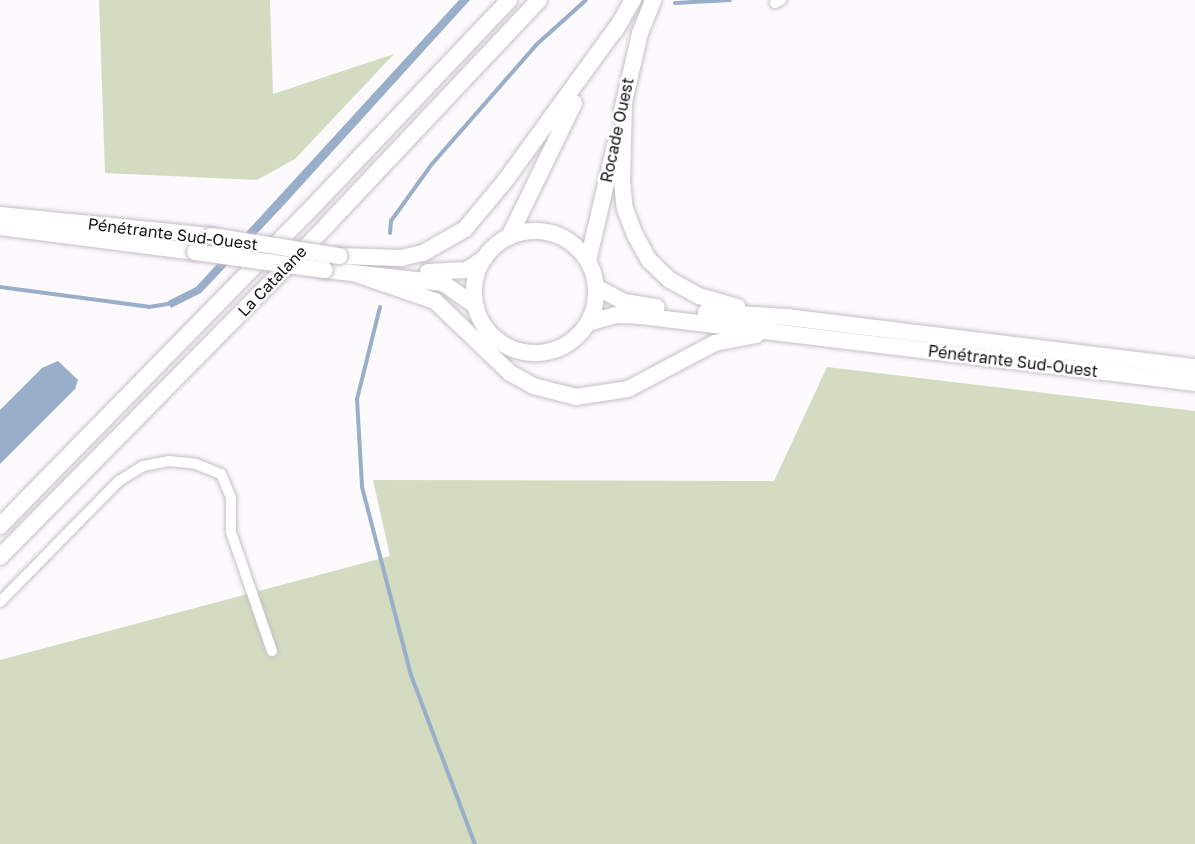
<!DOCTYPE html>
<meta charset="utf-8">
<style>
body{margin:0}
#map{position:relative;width:1195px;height:844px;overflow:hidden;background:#fdfafe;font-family:"Golos Text",sans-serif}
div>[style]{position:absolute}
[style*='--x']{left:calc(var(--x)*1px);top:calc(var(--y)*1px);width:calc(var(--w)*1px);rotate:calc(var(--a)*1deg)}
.green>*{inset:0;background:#d3dcc0}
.water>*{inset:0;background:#98aec9}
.stream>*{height:4px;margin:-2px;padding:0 2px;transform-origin:2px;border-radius:2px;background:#98aec9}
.roads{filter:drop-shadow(0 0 2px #c4bfc5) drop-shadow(0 0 2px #c4bfc5)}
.minor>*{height:10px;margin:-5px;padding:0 5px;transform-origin:5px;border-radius:5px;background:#fff}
.highway>*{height:16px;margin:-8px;padding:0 8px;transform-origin:8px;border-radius:8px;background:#fff}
.highway>.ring{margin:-8px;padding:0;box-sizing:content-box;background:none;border:16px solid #fff;border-radius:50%}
.bridges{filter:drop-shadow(0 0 2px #c4bfc5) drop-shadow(0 0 2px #c4bfc5)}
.highway-bridge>*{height:16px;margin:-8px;padding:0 8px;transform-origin:8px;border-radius:8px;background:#fff}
span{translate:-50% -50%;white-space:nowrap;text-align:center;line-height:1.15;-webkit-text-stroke:5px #fff;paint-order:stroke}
.street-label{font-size:16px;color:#121113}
</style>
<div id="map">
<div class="green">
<i style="clip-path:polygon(99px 0,270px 0,273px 94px,394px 54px,295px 159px,257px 180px,105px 173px)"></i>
<i style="clip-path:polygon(827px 367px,1195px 411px,1195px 844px,0 844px,0 660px,390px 556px,373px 480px,774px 481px)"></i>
</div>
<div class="water">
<i style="clip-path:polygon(459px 0,470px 0,283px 206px,201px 293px,171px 308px,168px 301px,196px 287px)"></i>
<i style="clip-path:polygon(58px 361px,78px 380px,75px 389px,0 464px,0 410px,42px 368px)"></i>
</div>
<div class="stream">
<i style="--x:675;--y:3;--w:55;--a:-3.1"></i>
<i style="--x:390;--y:233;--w:12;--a:-85"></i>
<i style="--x:391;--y:221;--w:70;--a:-54.3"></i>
<i style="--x:432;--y:164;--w:158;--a:-48.8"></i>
<i style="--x:536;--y:45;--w:67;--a:-42"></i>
<i style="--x:0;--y:287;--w:150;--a:7.6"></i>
<i style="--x:149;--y:307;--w:25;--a:-9"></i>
<i style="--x:380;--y:307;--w:95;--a:104"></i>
<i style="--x:357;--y:399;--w:88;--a:86.7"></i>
<i style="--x:362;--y:487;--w:194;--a:75.4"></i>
<i style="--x:411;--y:675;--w:181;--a:69.3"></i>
</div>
<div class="roads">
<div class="minor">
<i style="--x:775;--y:3;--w:7;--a:-27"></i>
<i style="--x:0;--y:602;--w:170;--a:-45.5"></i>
<i style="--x:119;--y:481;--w:28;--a:-32"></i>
<i style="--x:143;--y:466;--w:26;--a:-11"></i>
<i style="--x:169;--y:461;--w:27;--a:6"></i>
<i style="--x:196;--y:464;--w:27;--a:22"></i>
<i style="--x:221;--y:474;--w:26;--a:67"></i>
<i style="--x:231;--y:498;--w:34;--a:90"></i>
<i style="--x:231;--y:532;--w:126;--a:71"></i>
</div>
<div class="highway">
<i style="--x:615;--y:31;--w:36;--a:-60"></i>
<i style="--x:624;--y:101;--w:81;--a:91.4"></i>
<i style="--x:622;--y:182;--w:27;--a:84"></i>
<i style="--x:625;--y:209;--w:28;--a:69"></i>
<i style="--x:635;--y:235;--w:29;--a:61"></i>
<i style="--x:649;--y:260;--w:29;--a:44"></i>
<i style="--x:670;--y:280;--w:33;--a:29"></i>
<i style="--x:699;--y:296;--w:40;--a:16"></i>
<i style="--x:622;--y:111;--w:80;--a:-77"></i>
<i style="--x:640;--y:33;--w:35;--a:-68"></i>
<i style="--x:0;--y:215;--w:212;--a:5.7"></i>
<i style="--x:0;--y:227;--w:197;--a:7.3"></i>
<i class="ring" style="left:474px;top:231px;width:106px;height:106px"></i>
<i style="--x:509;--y:237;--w:149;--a:-64.1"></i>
<i style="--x:339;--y:256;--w:62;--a:1.8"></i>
<i style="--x:401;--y:258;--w:23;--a:-13"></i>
<i style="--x:423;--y:253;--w:48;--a:-29.7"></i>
<i style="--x:465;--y:229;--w:62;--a:-50.2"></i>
<i style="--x:505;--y:181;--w:194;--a:-54"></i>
<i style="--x:588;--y:261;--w:119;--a:-76.9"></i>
<i style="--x:325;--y:270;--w:119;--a:6.3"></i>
<i style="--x:443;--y:283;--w:40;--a:34.9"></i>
<i style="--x:428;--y:272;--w:39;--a:-3"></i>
<i style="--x:467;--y:270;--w:22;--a:-34"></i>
<i style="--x:359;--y:275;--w:80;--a:18.9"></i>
<i style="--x:435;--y:301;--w:104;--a:43.8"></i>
<i style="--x:510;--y:373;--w:26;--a:29"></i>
<i style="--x:533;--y:386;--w:44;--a:14.3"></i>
<i style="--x:576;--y:397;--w:53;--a:-8.7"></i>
<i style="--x:628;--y:389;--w:98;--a:-27.9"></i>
<i style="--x:715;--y:343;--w:42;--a:-11"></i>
<i style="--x:596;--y:287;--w:32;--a:28"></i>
<i style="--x:624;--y:302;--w:33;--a:9"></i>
<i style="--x:706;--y:312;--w:80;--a:3.6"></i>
<i style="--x:786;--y:317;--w:412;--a:7"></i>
<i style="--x:588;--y:323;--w:29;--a:-16"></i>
<i style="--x:616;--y:315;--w:24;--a:2"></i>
<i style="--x:640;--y:316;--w:559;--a:6.88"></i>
<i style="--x:0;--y:526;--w:437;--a:-45.6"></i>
<i style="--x:306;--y:214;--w:295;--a:-46.5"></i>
<i style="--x:0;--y:557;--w:466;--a:-45.4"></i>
<i style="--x:327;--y:225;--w:309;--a:-46.7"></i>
</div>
</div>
<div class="bridges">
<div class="highway-bridge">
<i style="--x:211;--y:236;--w:130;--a:8.9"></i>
<i style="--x:195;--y:252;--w:131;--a:7.9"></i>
</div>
</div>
<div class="street-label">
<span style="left:617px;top:130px;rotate:-78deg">Rocade Ouest</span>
<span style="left:173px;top:234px;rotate:7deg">Pénétrante Sud-Ouest</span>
<span style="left:272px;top:281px;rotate:-46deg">La Catalane</span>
<span style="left:1013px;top:361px;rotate:7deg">Pénétrante Sud-Ouest</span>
</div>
</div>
